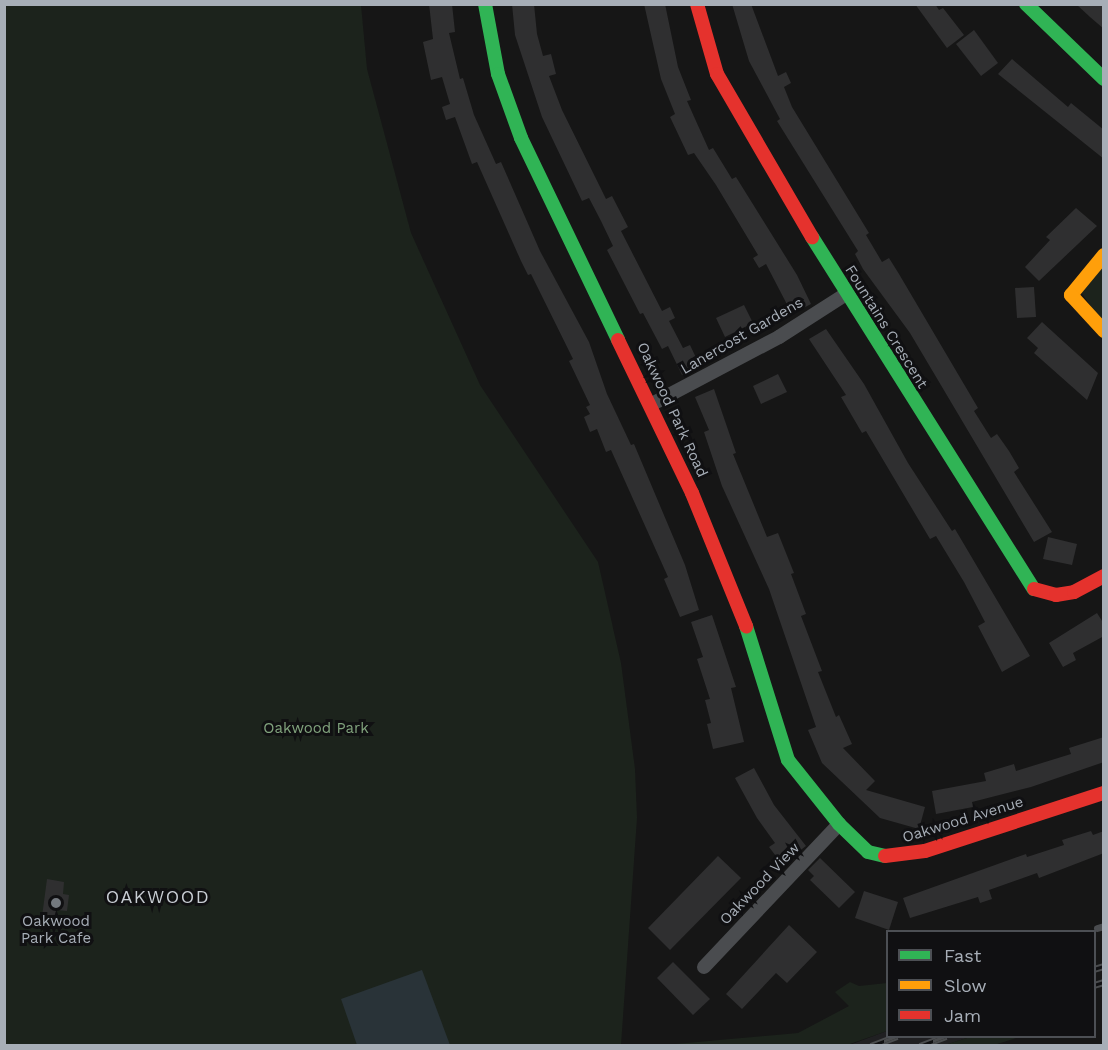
<!DOCTYPE html>
<style>
body{margin:0}
#map{position:relative;width:1108px;height:1050px;overflow:hidden;background:#161616;font-family:"Work Sans",sans-serif}
div>[style]{position:absolute}
[style*='--x']{left:calc(var(--x)*1px);top:calc(var(--y)*1px);width:calc(var(--w)*1px);rotate:calc(var(--a)*1deg)}
.built>*{inset:0;background:#202022}
.green>*{inset:0;background:#1c231c}
.water>*{inset:0;background:#293338}
.building>*{inset:0;background:#2f2f30}
.lane>*{height:7px;margin:-3.5px;padding:0 3.5px;transform-origin:3.5px;border-radius:3.5px;background:#4a4c4f}
.street>*{height:14px;margin:-7px;padding:0 7px;transform-origin:7px;border-radius:7px;background:#4a4c4f}
.fast>*{height:14px;margin:-7px;padding:0 7px;transform-origin:7px;border-radius:7px;background:#30b455}
.slow>*{height:14px;margin:-7px;padding:0 7px;transform-origin:7px;border-radius:7px;background:#ff9f0a}
.jam>*{height:14px;margin:-7px;padding:0 7px;transform-origin:7px;border-radius:7px;background:#e5322d}
.rail>*{height:7px;margin-top:-3.5px;transform-origin:0;background:repeating-linear-gradient(90deg,#101012 0 14px,#4a4c4e 0 28px);box-sizing:border-box;border-block:2px solid #4a4c4e}
.dots>*{width:16px;height:16px;translate:-50% -50%;box-sizing:border-box;border:3px solid #101012;border-radius:50%}
span{translate:-50% -50%;white-space:nowrap;text-align:center;line-height:1.15;-webkit-text-stroke:6px #101012;paint-order:stroke}
.street-label{font-size:15px;color:#a7aeb7}
.park-label{font-size:15px;color:#81a37d}
.poi-label{font-size:15px;color:#a7aeb7}
.quarter-label{font-size:18px;color:#c8cdd3;letter-spacing:1.5px}
.frame{position:absolute;inset:0;border:6px solid #a7aeb7;pointer-events:none}
.legend{position:absolute;left:886px;top:930px;width:210px;height:108px;box-sizing:border-box;background:#101012;border:2px solid #4c4f54;margin:0;padding:8px 10px;list-style:none;font-size:18px;color:#a7aeb7}
.legend li{display:flex;align-items:center;gap:12px;height:30px}
.legend b{width:30px;border:2px solid #4c4f54}
</style>
<div id="map">
<div class="built">
<i style="clip-path:polygon(887px 1031px,888px 1036px,970px 1037px,945px 1045px,847px 1046px)"></i>
</div>
<div class="green">
<i style="clip-path:polygon(5px 5px,361px 5px,367px 69px,411px 233px,480px 385px,598px 562px,621px 663px,635px 769px,637px 818px,621px 1045px,5px 1046px)"></i>
<i style="clip-path:polygon(1103px 263px,1103px 324px,1079px 289px)"></i>
<i style="clip-path:polygon(850px 982px,859px 986px,887px 983px,887px 1031px,847px 1045px,664px 1045px,798px 1033px,849px 1006px,835px 992px)"></i>
<i style="clip-path:polygon(970px 1037px,971px 1036px,1020px 1037px,994px 1045px,945px 1045px)"></i>
</div>
<div class="water">
<i style="clip-path:polygon(422px 970px,450px 1045px,357px 1045px,341px 999px)"></i>
</div>
<div class="building">
<i style="clip-path:polygon(429px 4px,452px 4px,455px 32px,449px 33px,460px 79px,463px 78px,474px 115px,496px 164px,501px 162px,540px 251px,589px 342px,607px 394px,631px 445px,634px 444px,685px 565px,699px 610px,680px 617px,664px 579px,668px 577px,611px 450px,606px 452px,597px 429px,590px 432px,584px 417px,590px 414px,586px 407px,590px 405px,569px 361px,573px 359px,531px 274px,528px 275px,521px 261px,477px 162px,472px 164px,455px 117px,446px 120px,442px 107px,450px 104px,442px 77px,431px 80px,423px 42px,433px 39px)"></i>
<i style="clip-path:polygon(512px 4px,534px 4px,537px 34px,543px 56px,551px 54px,556px 74px,549px 76px,562px 110px,606px 199px,612px 196px,628px 227px,621px 231px,662px 311px,670px 307px,675px 318px,669px 321px,683px 348px,690px 345px,700px 366px,682px 375px,668px 346px,662px 349px,643px 313px,640px 314px,607px 250px,613px 246px,601px 221px,589px 198px,582px 201px,542px 117px,515px 35px)"></i>
<i style="clip-path:polygon(644px 4px,665px 4px,678px 67px,691px 100px,687px 101px,709px 150px,713px 148px,732px 179px,736px 177px,797px 275px,811px 304px,792px 314px,766px 264px,759px 268px,753px 258px,758px 255px,716px 185px,694px 153px,688px 155px,670px 117px,675px 114px,661px 79px)"></i>
<i style="clip-path:polygon(732px 4px,751px 4px,778px 76px,786px 72px,791px 83px,784px 87px,792px 107px,869px 233px,866px 235px,882px 262px,889px 258px,899px 274px,978px 408px,974px 411px,991px 438px,997px 434px,1009px 451px,1019px 468px,1014px 472px,1052px 532px,1034px 542px,910px 333px,863px 269px,855px 254px,858px 251px,777px 121px,780px 119px,749px 61px)"></i>
<i style="clip-path:polygon(915px 4px,935px 4px,939px 10px,943px 8px,964px 35px,947px 48px)"></i>
<i style="clip-path:polygon(1076px 4px,1104px 4px,1104px 29px,1090px 17px)"></i>
<i style="clip-path:polygon(974px 30px,998px 63px,981px 76px,956px 44px)"></i>
<i style="clip-path:polygon(1012px 59px,1068px 107px,1071px 103px,1104px 130px,1104px 159px,998px 74px)"></i>
<i style="clip-path:polygon(1076px 208px,1097px 226px,1039px 281px,1025px 267px,1050px 240px,1046px 237px)"></i>
<i style="clip-path:polygon(1034px 287px,1036px 317px,1017px 318px,1015px 288px)"></i>
<i style="clip-path:polygon(744px 305px,753px 323px,725px 337px,716px 318px)"></i>
<i style="clip-path:polygon(1042px 322px,1098px 373px,1087px 400px,1034px 353px,1038px 348px,1027px 338px)"></i>
<i style="clip-path:polygon(826px 329px,864px 384px,908px 463px,952px 531px,955px 529px,1030px 656px,1002px 672px,978px 626px,985px 622px,964px 582px,936px 536px,930px 539px,866px 431px,862px 433px,841px 397px,846px 395px,809px 339px)"></i>
<i style="clip-path:polygon(778px 374px,787px 392px,761px 404px,753px 386px)"></i>
<i style="clip-path:polygon(714px 389px,736px 453px,733px 454px,767px 537px,778px 533px,794px 573px,791px 574px,806px 614px,801px 616px,822px 671px,818px 672px,836px 717px,839px 715px,852px 744px,843px 748px,875px 781px,866px 790px,925px 807px,919px 829px,880px 818px,822px 763px,808px 730px,816px 727px,769px 589px,722px 486px,704px 432px,709px 430px,695px 397px)"></i>
<i style="clip-path:polygon(1048px 537px,1077px 544px,1072px 565px,1043px 559px)"></i>
<i style="clip-path:polygon(1097px 613px,1104px 624px,1104px 636px,1073px 653px,1076px 660px,1063px 667px,1049px 643px)"></i>
<i style="clip-path:polygon(712px 615px,736px 687px,731px 688px,744px 742px,713px 749px,707px 724px,711px 723px,705px 700px,710px 699px,697px 659px,703px 657px,691px 622px)"></i>
<i style="clip-path:polygon(1104px 737px,1104px 762px,1031px 787px,972px 802px,973px 807px,936px 814px,932px 791px,986px 781px,984px 773px,1014px 764px,1016px 771px,1071px 754px,1069px 748px)"></i>
<i style="clip-path:polygon(754px 768px,774px 805px,806px 846px,782px 864px,769px 847px,775px 843px,757px 818px,735px 778px)"></i>
<i style="clip-path:polygon(1091px 831px,1093px 835px,1104px 831px,1104px 853px,1039px 878px,1037px 873px,989px 890px,992px 899px,980px 903px,978px 897px,910px 918px,903px 898px,1026px 854px,1027px 857px,1064px 845px,1062px 840px)"></i>
<i style="clip-path:polygon(718px 856px,741px 878px,670px 950px,648px 928px)"></i>
<i style="clip-path:polygon(820px 858px,855px 892px,839px 908px,810px 880px,814px 876px,808px 870px)"></i>
<i style="clip-path:polygon(47px 879px,64px 882px,63px 894px,69px 895px,67px 911px,57px 910px,55px 926px,41px 924px)"></i>
<i style="clip-path:polygon(864px 891px,898px 902px,889px 930px,855px 918px)"></i>
<i style="clip-path:polygon(789px 925px,817px 952px,787px 983px,776px 973px,742px 1009px,726px 994px)"></i>
<i style="clip-path:polygon(673px 962px,710px 999px,693px 1015px,657px 978px)"></i>
</div>
<div class="lane">
<i style="--x:1097;--y:928;--w:7;--a:-16"></i>
</div>
<div class="street">
<i style="--x:652;--y:404;--w:144;--a:-27.8"></i>
<i style="--x:779;--y:337;--w:80;--a:-32.7"></i>
<i style="--x:704;--y:967;--w:197;--a:-46.6"></i>
</div>
<div class="fast">
<i style="--x:485;--y:4;--w:71;--a:79.5"></i>
<i style="--x:498;--y:74;--w:68;--a:70.2"></i>
<i style="--x:521;--y:138;--w:224;--a:64.3"></i>
<i style="--x:1026;--y:4;--w:108;--a:43.9"></i>
<i style="--x:812;--y:237;--w:416;--a:57.8"></i>
<i style="--x:746;--y:626;--w:140;--a:72.6"></i>
<i style="--x:788;--y:760;--w:82;--a:51.4"></i>
<i style="--x:839;--y:824;--w:40;--a:44"></i>
<i style="--x:868;--y:852;--w:17;--a:13"></i>
</div>
<div class="slow">
<i style="--x:1104;--y:255;--w:52;--a:129.5"></i>
<i style="--x:1071;--y:295;--w:49;--a:47.5"></i>
</div>
<div class="jam">
<i style="--x:697;--y:4;--w:73;--a:74.1"></i>
<i style="--x:717;--y:74;--w:189;--a:59.8"></i>
<i style="--x:618;--y:340;--w:170;--a:64.2"></i>
<i style="--x:692;--y:493;--w:144;--a:67.9"></i>
<i style="--x:1034;--y:589;--w:23;--a:15"></i>
<i style="--x:1056;--y:595;--w:18;--a:-9"></i>
<i style="--x:1074;--y:592;--w:34;--a:-28"></i>
<i style="--x:885;--y:856;--w:40;--a:-7.1"></i>
<i style="--x:925;--y:851;--w:188;--a:-18"></i>
</div>
<div class="rail">
<i style="--x:1094;--y:969;--w:10;--a:-17"></i>
<i style="--x:1094;--y:985;--w:10;--a:-17"></i>
<i style="--x:871;--y:1046;--w:28;--a:-21"></i>
<i style="--x:920;--y:1046;--w:28;--a:-21"></i>
</div>
<div class="dots">
<i style="left:56px;top:903px;background:#74797f"></i>
</div>
<div class="street-label">
<span style="left:886px;top:327px;rotate:58deg">Fountains Crescent</span>
<span style="left:742px;top:336px;rotate:-30deg">Lanercost Gardens</span>
<span style="left:672px;top:410px;rotate:65deg">Oakwood Park Road</span>
<span style="left:963px;top:820px;rotate:-17deg">Oakwood Avenue</span>
<span style="left:760px;top:884px;rotate:-46deg">Oakwood View</span>
</div>
<div class="park-label">
<span style="left:316px;top:729px">Oakwood Park</span>
</div>
<div class="poi-label">
<span style="left:56px;top:930px">Oakwood<br>Park Cafe</span>
</div>
<div class="quarter-label">
<span style="left:158px;top:897px">OAKWOOD</span>
</div>
<div class="frame"></div>
<ul class="legend">
<li><b style="height:8px;background:#30b455"></b>Fast</li>
<li><b style="height:8px;background:#ff9f0a"></b>Slow</li>
<li><b style="height:8px;background:#e5322d"></b>Jam</li>
</ul>
</div>
